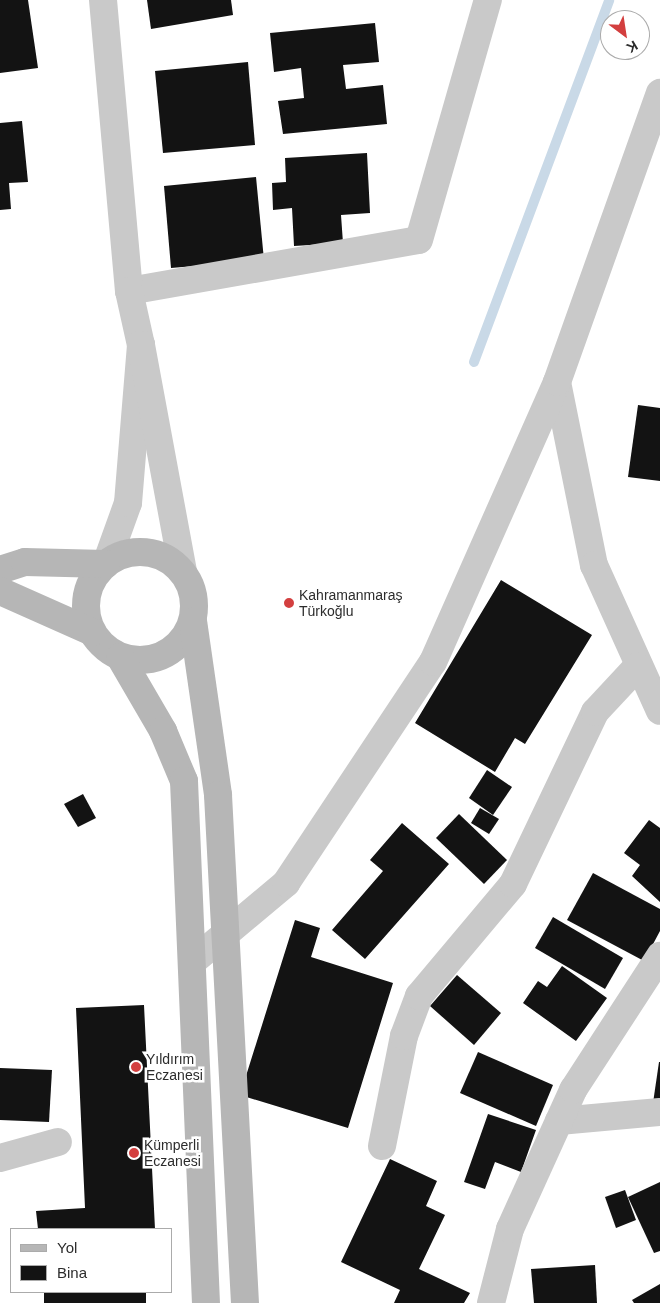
<!DOCTYPE html>
<meta charset="utf-8">
<style>
body{margin:0}
#map{position:relative;width:660px;height:1303px;overflow:hidden;background:#fff;font-family:Arial,sans-serif}
div>[style]{position:absolute}
[style*='--x']{left:calc(var(--x)*1px);top:calc(var(--y)*1px);width:calc(var(--w)*1px);rotate:calc(var(--a)*1deg)}
.stream>*{height:10px;margin:-5px;padding:0 5px;transform-origin:5px;border-radius:5px;background:#c9d9e7}
.building>*{inset:0;background:#131313}
.minor>*{height:28px;margin:-14px;padding:0 14px;transform-origin:14px;border-radius:14px;background:#c9c9c9}
.tertiary>*{height:28px;margin:-14px;padding:0 14px;transform-origin:14px;border-radius:14px;background:#c9c9c9}
.secondary>*{height:28px;margin:-14px;padding:0 14px;transform-origin:14px;border-radius:14px;background:#b6b6b6}
.secondary>.ring{margin:-14px;padding:0;box-sizing:content-box;background:none;border:28px solid #b6b6b6;border-radius:50%}
.dots>*{width:14px;height:14px;translate:-50% -50%;box-sizing:border-box;border:2px solid #fff;border-radius:50%}
span{translate:-50% -50%;white-space:nowrap;text-align:center;line-height:1.15;-webkit-text-stroke:5px #fff;paint-order:stroke}
.poi-label{font-size:14px;color:#2c2c2c}
.left{translate:0 -50%;text-align:left}
.legend{position:absolute;left:10px;top:1228px;width:162px;height:65px;box-sizing:border-box;background:#fff;border:1px solid #ababab;margin:0;padding:6px 9px;list-style:none;font-size:15px;color:#2c2c2c}
.legend li{display:flex;align-items:center;gap:10px;height:25px}
.legend b{width:25px;border:1px solid #ababab}
.north{position:absolute;left:600px;top:10px;width:50px;height:50px;box-sizing:border-box;background:#fff;border:1px solid #ababab;border-radius:50%;rotate:149deg;font-size:14px;font-weight:700;line-height:20px;text-align:center;color:#2c2c2c}
.north::after{content:'';display:block;margin:auto;width:18px;height:22px;background:#d33f3f;clip-path:polygon(50% 0,100% 100%,50% 72%,0 100%)}
</style>
<div id="map">
<div class="stream">
<i style="--x:474;--y:362;--w:386;--a:-69.5"></i>
</div>
<div class="building">
<i style="clip-path:polygon(0 0,28px 0,38px 68px,0 73px)"></i>
<i style="clip-path:polygon(147px 0,231px 0,233px 15px,151px 29px)"></i>
<i style="clip-path:polygon(375px 23px,379px 62px,343px 65px,346px 89px,383px 85px,387px 124px,283px 134px,278px 101px,304px 98px,301px 68px,274px 72px,270px 33px)"></i>
<i style="clip-path:polygon(248px 62px,255px 145px,163px 153px,155px 71px)"></i>
<i style="clip-path:polygon(22px 121px,28px 182px,9px 183px,11px 209px,0 210px,0 123px)"></i>
<i style="clip-path:polygon(367px 153px,370px 213px,341px 215px,343px 243px,294px 246px,292px 208px,273px 210px,272px 183px,286px 182px,285px 158px)"></i>
<i style="clip-path:polygon(256px 177px,264px 260px,171px 268px,164px 186px)"></i>
<i style="clip-path:polygon(638px 405px,660px 408px,660px 481px,628px 477px)"></i>
<i style="clip-path:polygon(501px 580px,592px 635px,525px 744px,515px 738px,495px 772px,415px 723px)"></i>
<i style="clip-path:polygon(487px 770px,512px 787px,493px 815px,469px 798px)"></i>
<i style="clip-path:polygon(83px 794px,96px 818px,78px 827px,64px 804px)"></i>
<i style="clip-path:polygon(480px 808px,499px 819px,489px 834px,471px 823px)"></i>
<i style="clip-path:polygon(459px 814px,507px 860px,484px 884px,436px 838px)"></i>
<i style="clip-path:polygon(649px 820px,660px 828px,660px 902px,632px 876px,640px 865px,624px 853px)"></i>
<i style="clip-path:polygon(402px 823px,449px 864px,365px 959px,332px 930px,383px 871px,370px 860px)"></i>
<i style="clip-path:polygon(593px 873px,660px 909px,660px 931px,644px 961px,567px 920px)"></i>
<i style="clip-path:polygon(553px 917px,623px 958px,605px 989px,535px 948px)"></i>
<i style="clip-path:polygon(295px 920px,320px 928px,311px 957px,393px 983px,348px 1128px,240px 1095px)"></i>
<i style="clip-path:polygon(562px 966px,607px 998px,576px 1041px,523px 1003px,538px 981px,547px 987px)"></i>
<i style="clip-path:polygon(457px 975px,501px 1013px,474px 1045px,430px 1006px)"></i>
<i style="clip-path:polygon(144px 1005px,155px 1229px,38px 1229px,36px 1211px,85px 1208px,76px 1008px)"></i>
<i style="clip-path:polygon(478px 1052px,553px 1085px,536px 1126px,460px 1093px)"></i>
<i style="clip-path:polygon(659px 1062px,660px 1062px,660px 1103px,653px 1103px)"></i>
<i style="clip-path:polygon(0 1068px,52px 1070px,49px 1122px,0 1120px)"></i>
<i style="clip-path:polygon(488px 1114px,536px 1130px,521px 1172px,495px 1162px,485px 1189px,464px 1182px)"></i>
<i style="clip-path:polygon(390px 1159px,437px 1181px,426px 1206px,445px 1215px,419px 1269px,470px 1293px,464px 1303px,394px 1303px,400px 1290px,341px 1262px)"></i>
<i style="clip-path:polygon(660px 1182px,660px 1251px,654px 1253px,628px 1197px)"></i>
<i style="clip-path:polygon(625px 1190px,636px 1220px,616px 1228px,605px 1197px)"></i>
<i style="clip-path:polygon(595px 1265px,597px 1303px,534px 1303px,531px 1269px)"></i>
<i style="clip-path:polygon(660px 1284px,660px 1303px,634px 1303px,632px 1300px)"></i>
<i style="clip-path:polygon(44px 1292px,146px 1292px,146px 1303px,44px 1303px)"></i>
</div>
<div class="minor">
<i style="--x:129;--y:291;--w:294;--a:-10"></i>
<i style="--x:419;--y:240;--w:250;--a:-74"></i>
<i style="--x:557;--y:382;--w:187;--a:78.6"></i>
<i style="--x:594;--y:565;--w:160;--a:65.7"></i>
<i style="--x:192;--y:962;--w:123;--a:-40"></i>
<i style="--x:286;--y:883;--w:265;--a:-56.4"></i>
<i style="--x:433;--y:662;--w:306;--a:-66.1"></i>
<i style="--x:557;--y:382;--w:307;--a:-70.4"></i>
<i style="--x:559;--y:1121;--w:101;--a:-5.1"></i>
<i style="--x:382;--y:1146;--w:112;--a:-78.7"></i>
<i style="--x:404;--y:1036;--w:43;--a:-69.4"></i>
<i style="--x:419;--y:996;--w:146;--a:-50"></i>
<i style="--x:513;--y:884;--w:191;--a:-64.5"></i>
<i style="--x:595;--y:712;--w:62;--a:-47"></i>
<i style="--x:0;--y:1158;--w:60;--a:-15.4"></i>
<i style="--x:491;--y:1303;--w:76;--a:-75.6"></i>
<i style="--x:510;--y:1229;--w:153;--a:-65.6"></i>
<i style="--x:573;--y:1090;--w:160;--a:-57"></i>
</div>
<div class="tertiary">
<i style="--x:103;--y:0;--w:292;--a:84.9"></i>
<i style="--x:129;--y:291;--w:55;--a:77.5"></i>
<i style="--x:106;--y:564;--w:65;--a:-70.2"></i>
<i style="--x:128;--y:503;--w:159;--a:-85.3"></i>
<i style="--x:141;--y:345;--w:231;--a:79.5"></i>
</div>
<div class="secondary">
<i class="ring" style="left:86px;top:552px;width:80px;height:80px"></i>
<i style="--x:0;--y:570;--w:26;--a:-18"></i>
<i style="--x:25;--y:562;--w:81;--a:1.4"></i>
<i style="--x:0;--y:591;--w:101;--a:24"></i>
<i style="--x:193;--y:621;--w:176;--a:81.8"></i>
<i style="--x:218;--y:795;--w:509;--a:86.96"></i>
<i style="--x:120;--y:657;--w:86;--a:59.8"></i>
<i style="--x:163;--y:731;--w:54;--a:67.2"></i>
<i style="--x:184;--y:781;--w:522;--a:87.59"></i>
</div>
<div class="dots">
<i style="left:289px;top:603px;background:#d33f3f"></i>
<i style="left:136px;top:1067px;background:#d33f3f"></i>
<i style="left:134px;top:1153px;background:#d33f3f"></i>
</div>
<div class="poi-label">
<span class="left" style="left:299px;top:603px">Kahramanmaraş<br>Türkoğlu</span>
<span class="left" style="left:146px;top:1067px">Yıldırım<br>Eczanesi</span>
<span class="left" style="left:144px;top:1153px">Kümperli<br>Eczanesi</span>
</div>
<ul class="legend">
<li><b style="height:6px;background:#b6b6b6"></b>Yol</li>
<li><b style="height:14px;background:#131313"></b>Bina</li>
</ul>
<div class="north">K</div>
</div>
